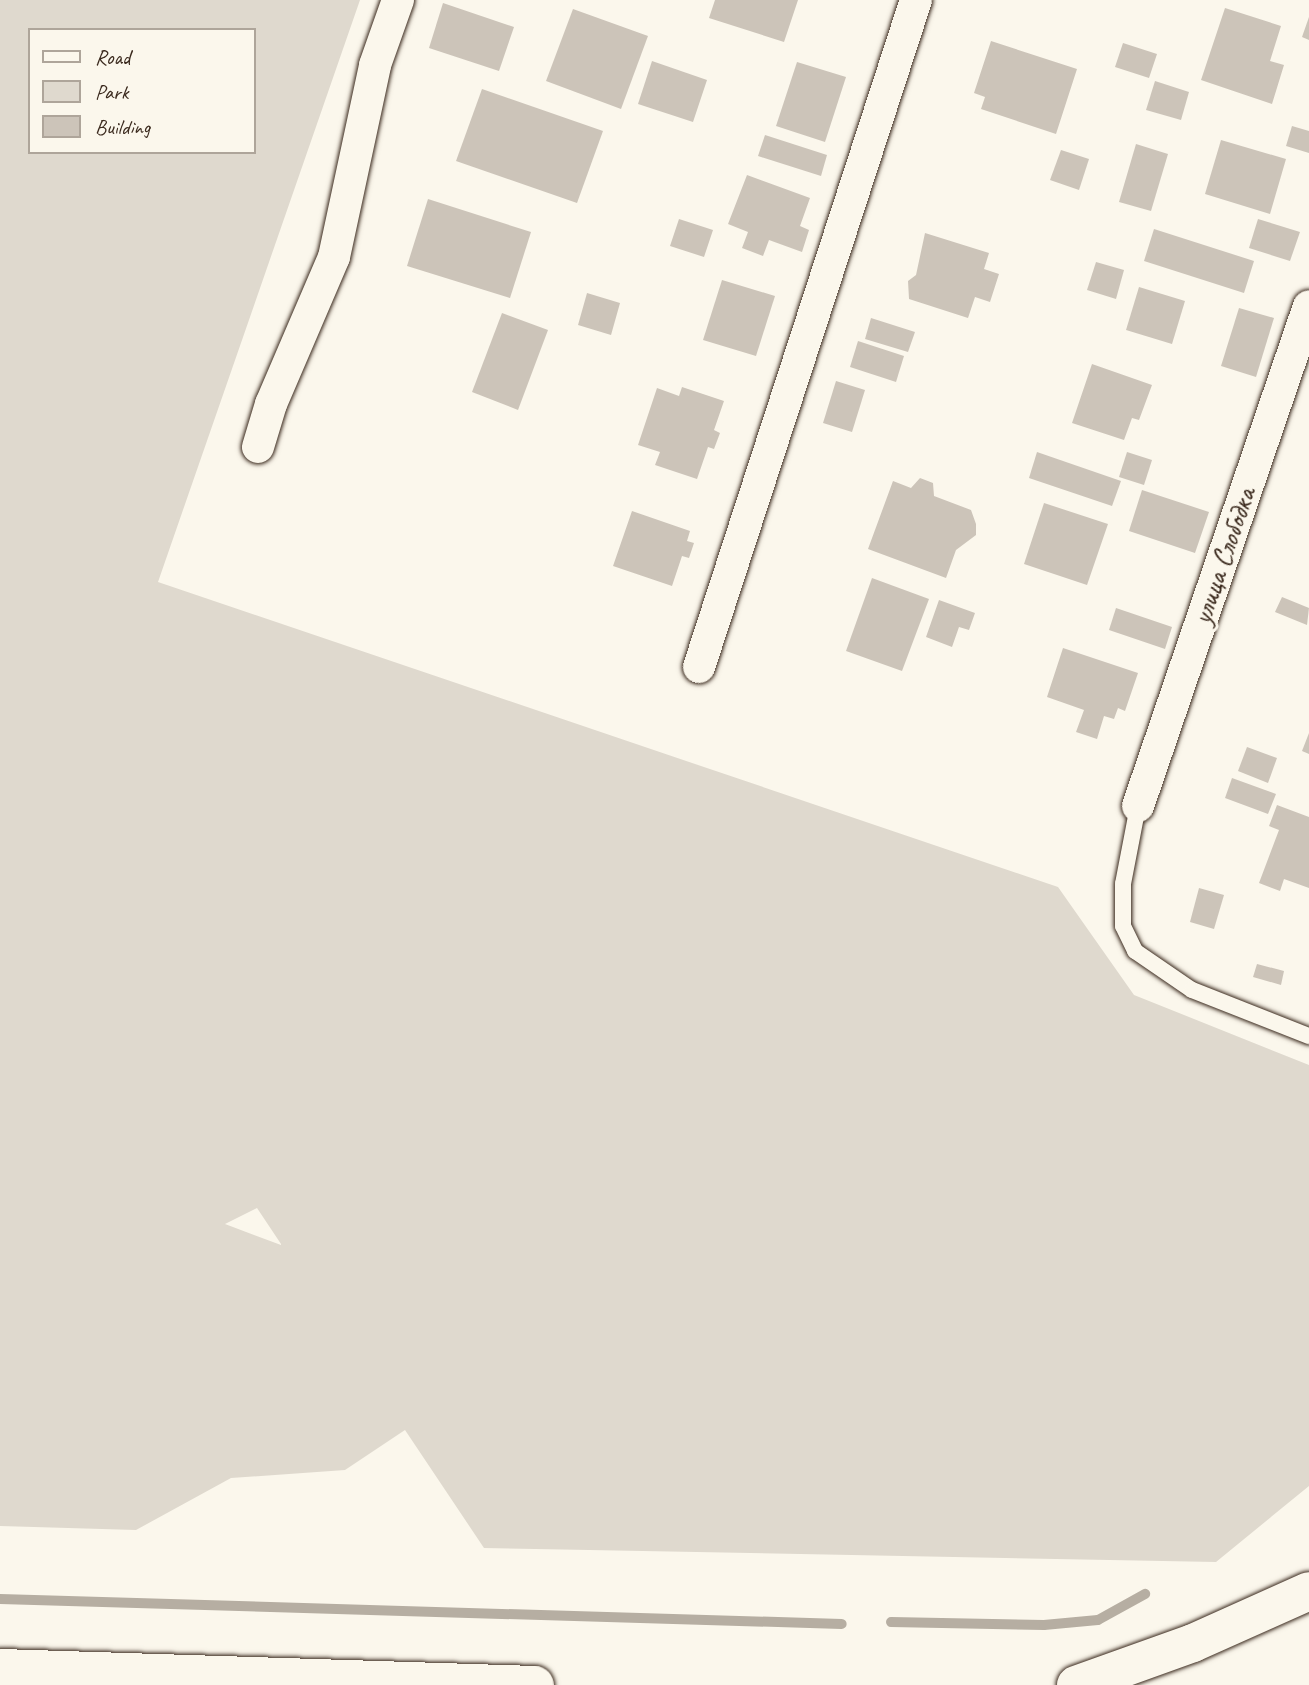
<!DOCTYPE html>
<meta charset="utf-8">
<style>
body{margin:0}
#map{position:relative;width:1309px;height:1685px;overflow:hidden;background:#fbf7ec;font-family:Caveat,sans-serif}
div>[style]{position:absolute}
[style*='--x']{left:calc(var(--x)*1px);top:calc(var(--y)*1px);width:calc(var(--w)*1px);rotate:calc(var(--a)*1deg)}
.green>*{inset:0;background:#dfd9ce}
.stream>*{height:10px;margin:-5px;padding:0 5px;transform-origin:5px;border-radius:5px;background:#b6aea2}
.building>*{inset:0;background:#ccc4b9}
.roads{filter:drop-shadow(0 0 2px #3b2a1e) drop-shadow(0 0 2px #3b2a1e)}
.service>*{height:16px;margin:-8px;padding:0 8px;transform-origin:8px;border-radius:8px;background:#fbf7ec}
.minor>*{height:32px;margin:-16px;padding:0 16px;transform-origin:16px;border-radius:16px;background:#fbf7ec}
.tertiary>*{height:38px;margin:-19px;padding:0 19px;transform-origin:19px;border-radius:19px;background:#fbf7ec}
.trunk>*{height:38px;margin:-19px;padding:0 19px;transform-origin:19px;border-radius:19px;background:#fbf7ec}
span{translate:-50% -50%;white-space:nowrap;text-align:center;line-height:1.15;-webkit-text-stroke:6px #fbf7ec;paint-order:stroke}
.street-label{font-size:28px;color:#3b2a1e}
.legend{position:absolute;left:28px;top:28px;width:228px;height:126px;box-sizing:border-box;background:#fbf7ec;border:2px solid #aea59a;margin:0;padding:9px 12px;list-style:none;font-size:21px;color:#3b2a1e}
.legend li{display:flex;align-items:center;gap:14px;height:35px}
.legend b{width:35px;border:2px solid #aea59a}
</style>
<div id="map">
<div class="green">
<i style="clip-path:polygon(evenodd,0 0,360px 0,158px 582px,1058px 887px,1134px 995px,1309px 1065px,1309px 1486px,1216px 1562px,484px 1548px,405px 1430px,345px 1470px,231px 1478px,136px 1530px,0 1526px,0 0,30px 30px,254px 30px,254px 152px,30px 152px,30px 30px,0 0,257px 1208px,281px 1244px,281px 1245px,225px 1224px,257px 1208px)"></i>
</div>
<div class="stream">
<i style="--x:0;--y:1599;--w:842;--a:1.7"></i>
<i style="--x:891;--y:1622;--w:153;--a:1.1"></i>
<i style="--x:1044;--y:1625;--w:54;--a:-5.3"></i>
<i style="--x:1098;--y:1620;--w:54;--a:-29"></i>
</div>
<div class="building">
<i style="clip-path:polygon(715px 0,798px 0,784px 42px,709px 18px)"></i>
<i style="clip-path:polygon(443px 3px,514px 27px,499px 71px,429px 48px)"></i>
<i style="clip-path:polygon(1225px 8px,1281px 26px,1270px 61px,1284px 65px,1272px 104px,1201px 80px)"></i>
<i style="clip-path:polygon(573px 9px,648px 36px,621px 109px,546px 81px)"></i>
<i style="clip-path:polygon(1309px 17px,1309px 40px,1302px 37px)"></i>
<i style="clip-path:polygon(991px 41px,1077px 69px,1056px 134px,981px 109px,985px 97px,974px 93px)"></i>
<i style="clip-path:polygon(1123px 43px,1157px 54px,1149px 78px,1115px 67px)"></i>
<i style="clip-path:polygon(652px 61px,707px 80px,693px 122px,638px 104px)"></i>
<i style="clip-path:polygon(797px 62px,846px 77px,825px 142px,776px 126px)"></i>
<i style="clip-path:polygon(1155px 81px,1189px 92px,1181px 120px,1146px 110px)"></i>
<i style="clip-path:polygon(482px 89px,603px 131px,577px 203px,456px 161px)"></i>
<i style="clip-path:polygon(1292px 126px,1309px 131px,1309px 153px,1286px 146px)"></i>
<i style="clip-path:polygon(765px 135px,827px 155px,821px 176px,758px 156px)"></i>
<i style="clip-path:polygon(1221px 140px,1286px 159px,1270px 214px,1205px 194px)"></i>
<i style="clip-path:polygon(1136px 144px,1168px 154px,1151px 211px,1119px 202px)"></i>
<i style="clip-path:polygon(1061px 150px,1089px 159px,1079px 190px,1050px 180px)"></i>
<i style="clip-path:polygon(747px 175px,810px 198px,800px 226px,809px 230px,802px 252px,769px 240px,763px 256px,742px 248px,748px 232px,728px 224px)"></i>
<i style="clip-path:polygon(428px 199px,531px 232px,510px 298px,407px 266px)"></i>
<i style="clip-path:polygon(679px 219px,713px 230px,704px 257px,670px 246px)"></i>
<i style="clip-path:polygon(1258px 219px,1300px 232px,1290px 261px,1249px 248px)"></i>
<i style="clip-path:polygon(1154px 229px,1254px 261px,1244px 293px,1144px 261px)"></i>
<i style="clip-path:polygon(925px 233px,989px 253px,984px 269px,999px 274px,990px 302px,975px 297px,968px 318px,909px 299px,908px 281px,916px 275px)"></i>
<i style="clip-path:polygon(1096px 262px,1124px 270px,1116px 299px,1087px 290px)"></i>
<i style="clip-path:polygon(722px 280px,775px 296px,756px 356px,703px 340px)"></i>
<i style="clip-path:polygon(1139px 287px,1185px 301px,1172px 344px,1126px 330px)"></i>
<i style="clip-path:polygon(587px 293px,620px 303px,611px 335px,578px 325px)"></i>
<i style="clip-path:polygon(1239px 308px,1274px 318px,1256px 377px,1221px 366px)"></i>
<i style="clip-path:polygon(502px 313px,548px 330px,518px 410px,472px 392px)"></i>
<i style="clip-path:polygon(871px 318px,915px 332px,908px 352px,865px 339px)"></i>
<i style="clip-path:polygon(858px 341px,904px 356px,896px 382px,850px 367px)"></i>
<i style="clip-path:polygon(1092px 364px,1152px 385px,1139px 420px,1132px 418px,1124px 440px,1072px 423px)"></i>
<i style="clip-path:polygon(836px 381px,865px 390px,852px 432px,823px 423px)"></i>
<i style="clip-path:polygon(682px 387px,724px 401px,714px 430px,720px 433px,714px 449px,708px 447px,697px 479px,655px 465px,660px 452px,638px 445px,657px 388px,679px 396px)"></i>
<i style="clip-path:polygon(1037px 452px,1121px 481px,1112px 506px,1029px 478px)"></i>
<i style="clip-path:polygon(1127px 452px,1152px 460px,1144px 485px,1119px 477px)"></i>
<i style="clip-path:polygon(920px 478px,933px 483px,934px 496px,971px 510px,976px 524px,976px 535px,956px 550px,946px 578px,868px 549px,893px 481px,911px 488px)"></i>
<i style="clip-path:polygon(1142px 490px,1209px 512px,1195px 553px,1129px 531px)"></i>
<i style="clip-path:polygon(1044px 503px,1108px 524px,1087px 585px,1024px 564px)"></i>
<i style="clip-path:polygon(632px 511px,690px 531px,687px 541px,694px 543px,689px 558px,682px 556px,672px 586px,613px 566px)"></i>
<i style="clip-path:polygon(872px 578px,929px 599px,902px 671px,846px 651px)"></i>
<i style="clip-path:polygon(1282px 597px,1309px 608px,1307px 625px,1275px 612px)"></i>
<i style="clip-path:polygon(939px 600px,975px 613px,969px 630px,959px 627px,952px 647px,926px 637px)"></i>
<i style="clip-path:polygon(1116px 608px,1172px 627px,1165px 649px,1109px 630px)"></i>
<i style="clip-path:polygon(1063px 648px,1138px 673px,1125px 711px,1118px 708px,1114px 719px,1104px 716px,1097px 739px,1076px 732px,1084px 710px,1047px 697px)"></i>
<i style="clip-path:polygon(1309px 733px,1309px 754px,1302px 751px)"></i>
<i style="clip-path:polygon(1247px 747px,1277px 758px,1268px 783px,1238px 771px)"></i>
<i style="clip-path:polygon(1232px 778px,1276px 794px,1268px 814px,1225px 798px)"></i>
<i style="clip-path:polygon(1277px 805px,1309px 817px,1309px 888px,1284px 879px,1280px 891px,1259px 883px,1279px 830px,1269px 826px)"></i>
<i style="clip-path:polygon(1199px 888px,1224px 895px,1214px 929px,1190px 922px)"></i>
<i style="clip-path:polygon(1257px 964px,1284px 971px,1281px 985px,1253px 977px)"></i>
</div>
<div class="roads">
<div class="service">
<i style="--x:1138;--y:806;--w:79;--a:100.9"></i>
<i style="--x:1123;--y:884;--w:42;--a:90"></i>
<i style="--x:1123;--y:926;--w:28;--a:64"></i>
<i style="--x:1135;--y:951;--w:69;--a:34.4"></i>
<i style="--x:1192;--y:990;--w:126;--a:21.5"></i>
</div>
<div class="minor">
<i style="--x:258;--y:447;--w:45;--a:-73.2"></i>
<i style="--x:271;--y:404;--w:160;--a:-66.8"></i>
<i style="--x:334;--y:257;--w:196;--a:-77.9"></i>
<i style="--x:375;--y:65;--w:69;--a:-70.5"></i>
<i style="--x:699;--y:667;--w:701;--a:-71.98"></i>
<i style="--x:1138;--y:806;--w:528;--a:-71.12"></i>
</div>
<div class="tertiary">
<i style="--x:1076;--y:1685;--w:124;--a:-19.7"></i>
<i style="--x:1193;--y:1643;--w:127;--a:-24.1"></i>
</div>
<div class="trunk">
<i style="--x:0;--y:1668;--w:535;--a:1.82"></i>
</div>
</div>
<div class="street-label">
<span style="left:1224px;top:556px;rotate:-71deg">улица Слободка</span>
</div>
<ul class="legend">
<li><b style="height:9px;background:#fbf7ec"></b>Road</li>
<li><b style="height:19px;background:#dfd9ce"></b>Park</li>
<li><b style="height:19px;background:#ccc4b9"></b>Building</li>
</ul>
</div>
